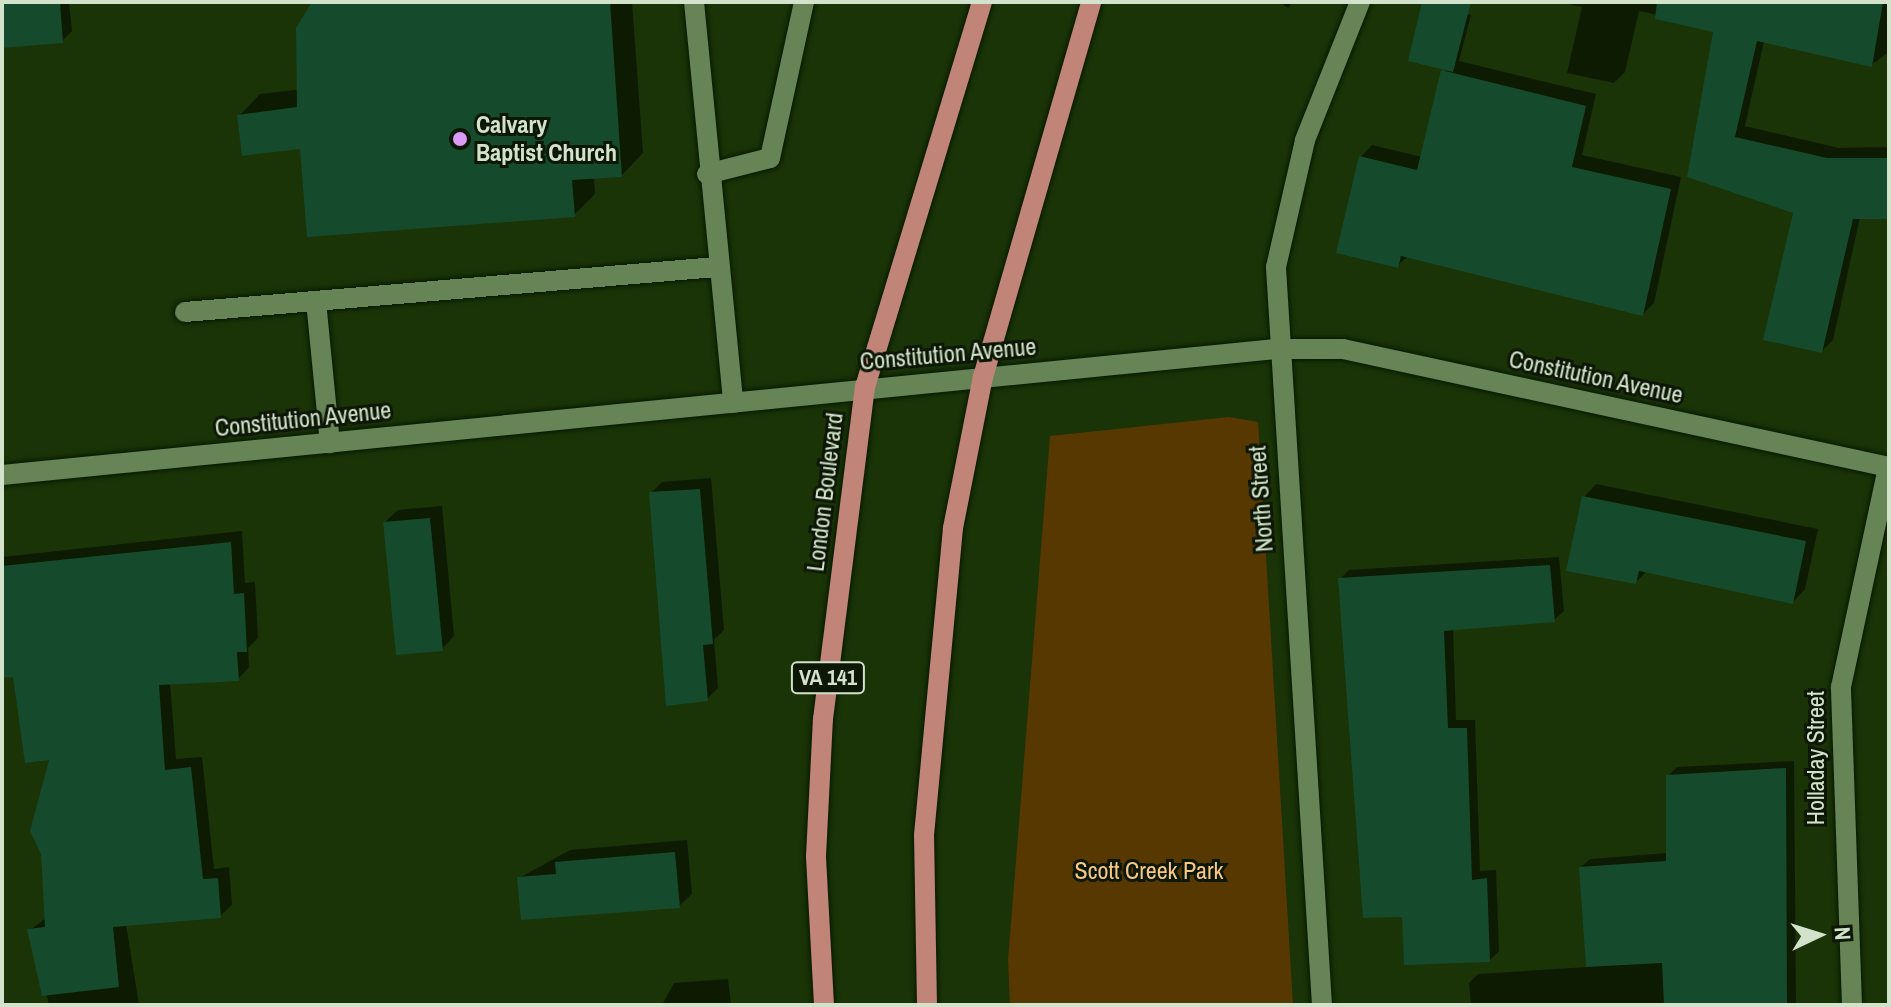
<!DOCTYPE html>
<style>
body{margin:0}
#map{position:relative;width:1891px;height:1007px;overflow:hidden;background:#1a3307;font-family:"Archivo Narrow",sans-serif}
div>[style]{position:absolute}
[style*='--x']{left:calc(var(--x)*1px);top:calc(var(--y)*1px);width:calc(var(--w)*1px);rotate:calc(var(--a)*1deg)}
.green>*{inset:0;background:#573800}
.shadow>*{inset:0;background:#0007}
.building>*{inset:0;background:#164a2d}
.roads{filter:drop-shadow(0 0 2px #071900) drop-shadow(0 0 2px #071900)}
.minor>*{height:20px;margin:-10px;padding:0 10px;transform-origin:10px;border-radius:10px;background:#678457}
.major>*{height:20px;margin:-10px;padding:0 10px;transform-origin:10px;border-radius:10px;background:#c18479}
.dots>*{width:22px;height:22px;translate:-50% -50%;box-sizing:border-box;border:4px solid #0c1706;border-radius:50%}
span{translate:-50% -50%;white-space:nowrap;text-align:center;line-height:1.15;-webkit-text-stroke:6px #0c1706;paint-order:stroke}
.shield-label span{padding:2px 6px;background:#0c1706;border:2px solid;border-radius:6px;-webkit-text-stroke-width:0}
.shield-label{font-size:22px;color:#d3e3cb;font-weight:700}
.poi-label{font-size:24px;color:#d3e3cb;font-weight:700}
.left{translate:0 -50%;text-align:left}
.street-label{font-size:24px;color:#d3e3cb}
.park-label{font-size:24px;color:#f7c785}
.frame{position:absolute;inset:0;border:4px solid #d3e3cb;pointer-events:none}
.north{position:absolute;left:1779px;top:895px;width:80px;height:80px;-webkit-text-stroke:6px #0c1706;paint-order:stroke;rotate:86deg;font-size:22px;font-weight:700;line-height:32px;text-align:center;color:#d3e3cb}
.north::after{content:'';display:block;margin:auto;width:28px;height:36px;background:#d3e3cb;clip-path:polygon(50% 0,100% 100%,50% 72%,0 100%)}
</style>
<div id="map">
<div class="green">
<i style="clip-path:polygon(1229px 417px,1258px 422px,1293px 1005px,1010px 1005px,1008px 960px,1050px 436px)"></i>
</div>
<div class="shadow">
<i style="clip-path:polygon(2px 2px,69px 2px,72px 31px,62px 41px,2px 46px)"></i>
<i style="clip-path:polygon(314px 2px,632px 2px,643px 153px,622px 175px,594px 177px,595px 194px,574px 215px,302px 147px,239px 116px,260px 94px,303px 89px)"></i>
<i style="clip-path:polygon(1279px 2px,1293px 2px,1288px 8px)"></i>
<i style="clip-path:polygon(1559px 2px,1889px 2px,1889px 52px,1871px 65px,1764px 41px,1745px 126px,1839px 148px,1889px 147px,1889px 214px,1860px 217px,1833px 340px,1822px 351px,1795px 212px,1690px 176px,1716px 27px,1639px 11px,1625px 72px,1614px 83px,1567px 73px,1582px 7px)"></i>
<i style="clip-path:polygon(1428px 4px,1471px 15px,1459px 61px,1596px 94px,1582px 155px,1681px 177px,1654px 303px,1643px 314px,1408px 256px,1397px 266px,1361px 157px,1372px 145px,1422px 157px,1446px 69px)"></i>
<i style="clip-path:polygon(711px 478px,724px 630px,714px 640px,718px 688px,707px 699px,651px 493px,662px 482px)"></i>
<i style="clip-path:polygon(1596px 484px,1818px 529px,1805px 589px,1793px 602px,1647px 571px,1636px 582px,1584px 497px)"></i>
<i style="clip-path:polygon(442px 506px,454px 636px,442px 649px,385px 522px,398px 510px)"></i>
<i style="clip-path:polygon(242px 531px,245px 583px,255px 582px,258px 638px,248px 648px,249px 667px,238px 679px,170px 682px,176px 759px,202px 757px,214px 869px,229px 867px,232px 905px,220px 916px,126px 924px,139px 1005px,49px 1005px,30px 930px,46px 918px,51px 758px,14px 675px,2px 676px,2px 557px)"></i>
<i style="clip-path:polygon(1559px 557px,1564px 611px,1554px 620px,1453px 629px,1456px 720px,1475px 720px,1480px 871px,1496px 870px,1499px 951px,1490px 960px,1404px 915px,1340px 579px,1349px 570px)"></i>
<i style="clip-path:polygon(1794px 761px,1796px 1005px,1471px 1005px,1469px 983px,1478px 974px,1588px 967px,1581px 867px,1590px 859px,1668px 853px,1668px 776px,1677px 767px)"></i>
<i style="clip-path:polygon(687px 840px,692px 894px,679px 906px,519px 878px,570px 850px)"></i>
<i style="clip-path:polygon(728px 979px,731px 1005px,662px 1005px,674px 983px)"></i>
</div>
<div class="building">
<i style="clip-path:polygon(2px 2px,60px 2px,63px 43px,2px 48px)"></i>
<i style="clip-path:polygon(312px 2px,610px 2px,622px 177px,572px 180px,575px 217px,307px 237px,300px 149px,242px 156px,237px 115px,297px 107px,296px 28px)"></i>
<i style="clip-path:polygon(1422px 2px,1471px 2px,1453px 72px,1408px 61px)"></i>
<i style="clip-path:polygon(1657px 2px,1883px 2px,1872px 67px,1757px 41px,1735px 137px,1827px 158px,1887px 158px,1887px 219px,1853px 219px,1822px 353px,1763px 340px,1793px 213px,1687px 177px,1713px 32px,1655px 19px)"></i>
<i style="clip-path:polygon(1441px 70px,1586px 106px,1572px 167px,1671px 189px,1643px 316px,1401px 256px,1398px 268px,1336px 253px,1359px 156px,1417px 170px)"></i>
<i style="clip-path:polygon(700px 489px,713px 644px,703px 645px,708px 701px,666px 706px,649px 492px)"></i>
<i style="clip-path:polygon(1582px 496px,1806px 541px,1793px 604px,1639px 571px,1636px 584px,1566px 571px)"></i>
<i style="clip-path:polygon(430px 518px,443px 651px,396px 655px,383px 522px)"></i>
<i style="clip-path:polygon(231px 542px,234px 594px,244px 593px,247px 652px,237px 652px,239px 681px,159px 685px,165px 770px,191px 767px,203px 879px,218px 878px,221px 918px,113px 927px,119px 987px,42px 996px,27px 929px,45px 927px,41px 854px,30px 831px,49px 760px,25px 763px,13px 677px,2px 678px,2px 566px)"></i>
<i style="clip-path:polygon(1550px 565px,1555px 622px,1444px 631px,1448px 728px,1467px 728px,1472px 880px,1487px 878px,1490px 962px,1404px 965px,1402px 917px,1363px 918px,1338px 578px)"></i>
<i style="clip-path:polygon(1786px 768px,1787px 1005px,1664px 1005px,1662px 963px,1586px 967px,1579px 867px,1666px 861px,1666px 775px)"></i>
<i style="clip-path:polygon(675px 852px,680px 908px,521px 920px,517px 877px,556px 874px,555px 862px)"></i>
</div>
<div class="roads">
<div class="minor">
<i style="--x:694;--y:2;--w:403;--a:84.4"></i>
<i style="--x:707;--y:174;--w:65;--a:-14.3"></i>
<i style="--x:770;--y:158;--w:160;--a:-77.7"></i>
<i style="--x:316;--y:301;--w:143;--a:84.4"></i>
<i style="--x:185;--y:312;--w:533;--a:-4.84"></i>
<i style="--x:2;--y:475;--w:1280;--a:-5.65"></i>
<i style="--x:1276;--y:349;--w:67;--a:0"></i>
<i style="--x:1343;--y:349;--w:559;--a:12.2"></i>
<i style="--x:1322;--y:1005;--w:739;--a:-93.57"></i>
<i style="--x:1276;--y:267;--w:130;--a:-77.1"></i>
<i style="--x:1305;--y:140;--w:149;--a:-68.3"></i>
<i style="--x:1852;--y:1005;--w:318;--a:-92"></i>
<i style="--x:1841;--y:687;--w:225;--a:-77.9"></i>
</div>
<div class="major">
<i style="--x:824;--y:1005;--w:149;--a:-93.1"></i>
<i style="--x:816;--y:856;--w:137;--a:-87.1"></i>
<i style="--x:823;--y:719;--w:335;--a:-82.8"></i>
<i style="--x:865;--y:387;--w:402;--a:-73.1"></i>
<i style="--x:927;--y:1005;--w:170;--a:-91"></i>
<i style="--x:924;--y:835;--w:308;--a:-84.6"></i>
<i style="--x:953;--y:528;--w:154;--a:-78.8"></i>
<i style="--x:983;--y:377;--w:390;--a:-73.9"></i>
</div>
</div>
<div class="dots">
<i style="left:460px;top:139px;background:#da9af6"></i>
</div>
<div class="shield-label">
<span style="left:828px;top:678px">VA 141</span>
</div>
<div class="poi-label">
<span class="left" style="left:476px;top:139px">Calvary<br>Baptist Church</span>
</div>
<div class="street-label">
<span style="left:948px;top:354px;rotate:-5deg">Constitution Avenue</span>
<span style="left:1596px;top:377px;rotate:12deg">Constitution Avenue</span>
<span style="left:303px;top:419px;rotate:-6deg">Constitution Avenue</span>
<span style="left:825px;top:492px;rotate:-83deg">London Boulevard</span>
<span style="left:1261px;top:499px;rotate:-94deg">North Street</span>
<span style="left:1816px;top:758px;rotate:-90deg">Holladay Street</span>
</div>
<div class="park-label">
<span style="left:1149px;top:871px">Scott Creek Park</span>
</div>
<div class="frame"></div>
<div class="north">N</div>
</div>
